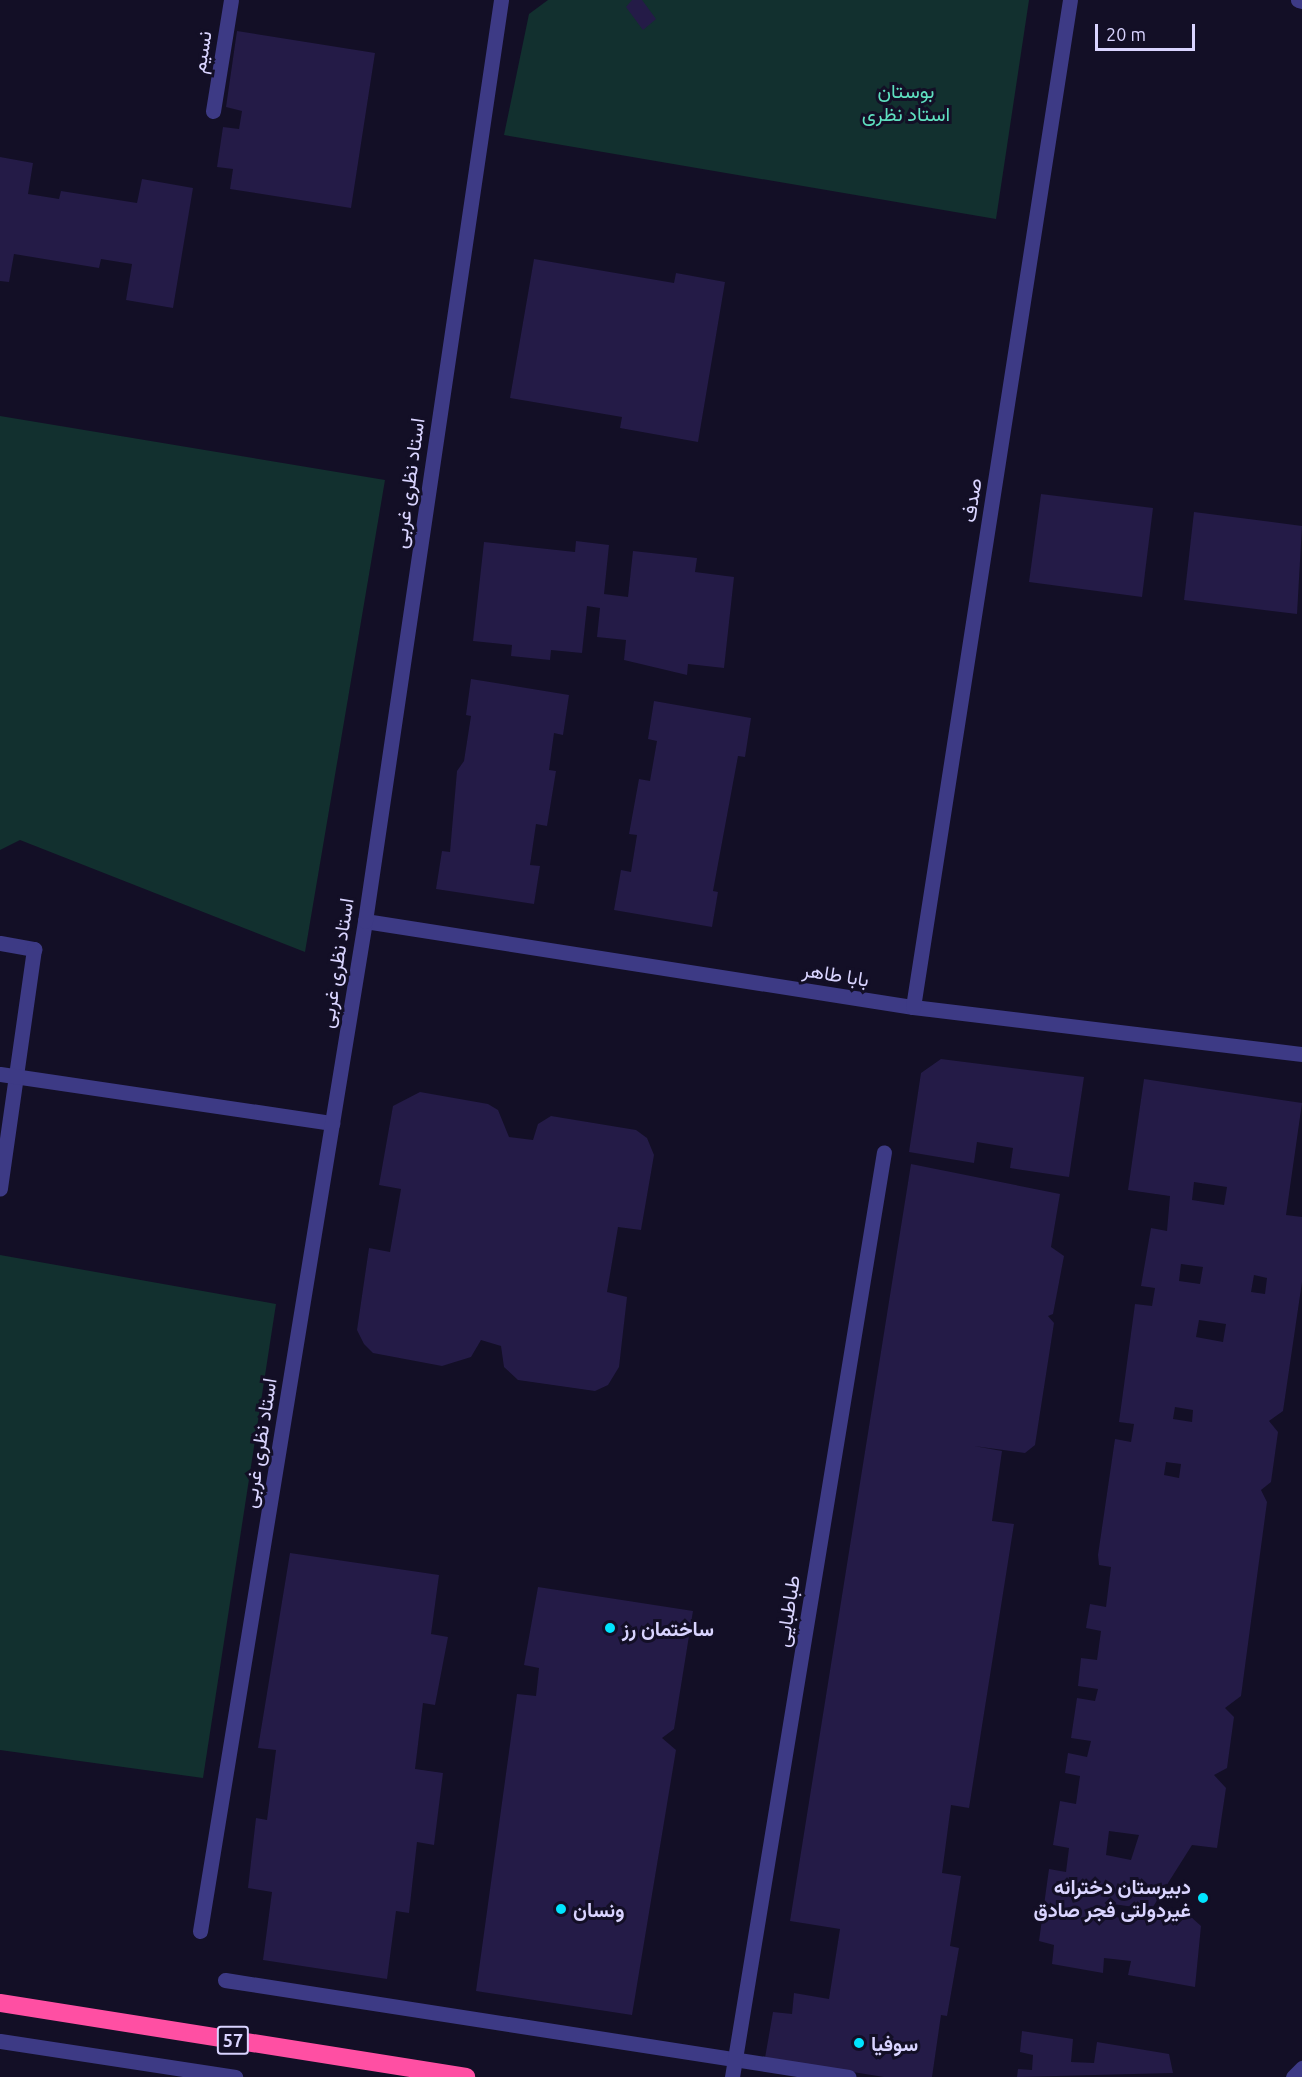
<!DOCTYPE html>
<meta charset="utf-8">
<style>
body{margin:0}
#map{position:relative;width:1302px;height:2077px;overflow:hidden;background:#130f26;font-family:Ubuntu,Vazirmatn,sans-serif}
div>[style]{position:absolute}
[style*='--x']{left:calc(var(--x)*1px);top:calc(var(--y)*1px);width:calc(var(--w)*1px);rotate:calc(var(--a)*1deg)}
.green>*{inset:0;background:#12302f}
.building>*{inset:0;background:#241b47}
.minor>*{height:15px;margin:-7.5px;padding:0 7.5px;transform-origin:7.5px;border-radius:7.5px;background:#3d3a85}
.highway>*{height:18px;margin:-9px;padding:0 9px;transform-origin:9px;border-radius:9px;background:#ff4fa3}
.dots>*{width:16px;height:16px;translate:-50% -50%;box-sizing:border-box;border:3px solid #130f26;border-radius:50%}
span{translate:-50% -50%;white-space:nowrap;text-align:center;line-height:1.15;-webkit-text-stroke:6px #130f26;paint-order:stroke}
.shield-label span{padding:2px 4px;background:#130f26;border:2px solid;border-radius:4px;-webkit-text-stroke-width:0}
.shield-label{font-size:18px;color:#d9d4ff;font-weight:700}
.street-label{font-size:20px;color:#d9d4ff}
.park-label{font-size:20px;color:#5fe0c0}
.poi-label{font-size:20px;color:#d9d4ff;font-weight:700}
.left{translate:0 -50%;text-align:left}
.right{translate:-100% -50%;text-align:right}
.scale{position:absolute;left:1095px;top:24px;width:100px;height:27px;box-sizing:border-box;border:3px solid #d9d4ff;border-top:0;padding-left:8px;font-size:18px;line-height:21px;white-space:nowrap;color:#d9d4ff;-webkit-text-stroke:4px #130f26;paint-order:stroke}
</style>
<div id="map">
<div class="green">
<i style="clip-path:polygon(548px 0,1029px 0,996px 219px,504px 135px,529px 14px)"></i>
<i style="clip-path:polygon(0 416px,385px 480px,305px 952px,20px 840px,0 850px)"></i>
<i style="clip-path:polygon(0 1255px,276px 1304px,203px 1778px,0 1750px)"></i>
</div>
<div class="building">
<i style="clip-path:polygon(632px 0,642px 0,656px 19px,643px 30px,626px 7px)"></i>
<i style="clip-path:polygon(237px 31px,375px 53px,351px 208px,230px 189px,233px 169px,217px 167px,223px 127px,239px 129px,242px 111px,226px 107px)"></i>
<i style="clip-path:polygon(0 157px,33px 163px,28px 194px,59px 199px,61px 191px,137px 203px,142px 179px,193px 188px,173px 308px,126px 300px,132px 264px,101px 259px,99px 268px,14px 254px,9px 282px,0 281px)"></i>
<i style="clip-path:polygon(534px 259px,674px 283px,676px 273px,725px 282px,698px 442px,620px 428px,622px 417px,510px 398px)"></i>
<i style="clip-path:polygon(1041px 494px,1153px 508px,1142px 597px,1029px 582px)"></i>
<i style="clip-path:polygon(1194px 512px,1302px 526px,1297px 614px,1184px 600px)"></i>
<i style="clip-path:polygon(576px 541px,609px 545px,604px 594px,628px 597px,633px 551px,697px 558px,695px 572px,734px 577px,724px 668px,688px 664px,687px 675px,624px 660px,626px 640px,597px 637px,600px 608px,587px 606px,582px 653px,551px 650px,550px 660px,511px 656px,512px 645px,473px 641px,484px 542px,575px 552px)"></i>
<i style="clip-path:polygon(471px 679px,569px 695px,563px 735px,554px 733px,549px 770px,556px 771px,547px 826px,536px 824px,530px 865px,540px 866px,534px 904px,436px 889px,442px 851px,450px 852px,457px 771px,464px 761px,471px 716px,466px 715px)"></i>
<i style="clip-path:polygon(654px 701px,751px 718px,745px 757px,738px 756px,713px 891px,718px 892px,712px 927px,614px 910px,621px 870px,631px 872px,637px 835px,629px 834px,639px 779px,650px 781px,657px 741px,648px 739px)"></i>
<i style="clip-path:polygon(941px 1059px,1084px 1077px,1069px 1177px,1010px 1168px,1013px 1148px,977px 1142px,974px 1163px,909px 1152px,921px 1073px)"></i>
<i style="clip-path:polygon(evenodd,1144px 1079px,1302px 1103px,1286px 1215px,1302px 1217px,1302px 1282px,1283px 1411px,1269px 1421px,1278px 1432px,1271px 1482px,1261px 1490px,1267px 1502px,1241px 1696px,1225px 1708px,1234px 1717px,1227px 1768px,1214px 1775px,1226px 1788px,1217px 1848px,1192px 1845px,1151px 1910px,1191px 1917px,1201px 1926px,1195px 1987px,1128px 1975px,1131px 1961px,1104px 1958px,1103px 1973px,1052px 1964px,1054px 1945px,1039px 1941px,1049px 1869px,1066px 1872px,1069px 1848px,1053px 1845px,1060px 1801px,1076px 1804px,1080px 1776px,1065px 1773px,1068px 1753px,1087px 1757px,1091px 1741px,1071px 1738px,1077px 1698px,1095px 1701px,1098px 1689px,1078px 1686px,1081px 1658px,1097px 1660px,1101px 1631px,1086px 1628px,1090px 1604px,1106px 1607px,1111px 1567px,1099px 1565px,1098px 1555px,1115px 1439px,1131px 1442px,1134px 1424px,1119px 1422px,1135px 1304px,1152px 1306px,1155px 1288px,1141px 1286px,1151px 1228px,1167px 1231px,1170px 1196px,1128px 1190px,1144px 1079px,1194px 1182px,1227px 1187px,1224px 1205px,1192px 1200px,1194px 1182px,1144px 1079px,1181px 1264px,1203px 1267px,1200px 1284px,1179px 1281px,1181px 1264px,1144px 1079px,1254px 1275px,1267px 1278px,1265px 1294px,1251px 1292px,1254px 1275px,1144px 1079px,1199px 1320px,1226px 1324px,1223px 1342px,1196px 1337px,1199px 1320px,1144px 1079px,1175px 1407px,1193px 1410px,1192px 1422px,1173px 1419px,1175px 1407px,1144px 1079px,1166px 1462px,1181px 1464px,1179px 1478px,1164px 1475px,1166px 1462px,1144px 1079px,1109px 1831px,1139px 1835px,1131px 1860px,1106px 1855px,1109px 1831px,1144px 1079px,1113px 1904px,1141px 1908px,1137px 1921px,1111px 1916px,1113px 1904px)"></i>
<i style="clip-path:polygon(420px 1092px,488px 1104px,498px 1110px,509px 1137px,533px 1140px,538px 1124px,551px 1116px,636px 1130px,647px 1138px,654px 1155px,641px 1230px,618px 1227px,607px 1292px,627px 1297px,619px 1367px,608px 1385px,595px 1391px,518px 1380px,504px 1367px,501px 1346px,481px 1340px,471px 1357px,442px 1366px,373px 1353px,364px 1344px,357px 1330px,369px 1248px,390px 1252px,401px 1189px,379px 1185px,393px 1106px)"></i>
<i style="clip-path:polygon(911px 1164px,1060px 1194px,1051px 1247px,1064px 1256px,1053px 1314px,1048px 1316px,1054px 1323px,1035px 1445px,1025px 1453px,974px 1446px,1002px 1451px,992px 1521px,1014px 1524px,969px 1808px,951px 1805px,942px 1873px,961px 1876px,950px 1946px,959px 1948px,947px 2016px,941px 2015px,932px 2077px,884px 2077px,765px 2058px,773px 2012px,792px 2014px,794px 1993px,829px 1999px,840px 1929px,790px 1921px)"></i>
<i style="clip-path:polygon(290px 1553px,439px 1575px,431px 1634px,448px 1637px,435px 1705px,423px 1703px,415px 1769px,443px 1773px,434px 1845px,417px 1842px,409px 1913px,396px 1911px,387px 1979px,263px 1960px,272px 1892px,248px 1888px,256px 1818px,267px 1820px,276px 1750px,258px 1748px)"></i>
<i style="clip-path:polygon(538px 1587px,693px 1611px,674px 1729px,662px 1738px,676px 1750px,632px 2015px,476px 1991px,517px 1694px,536px 1696px,539px 1668px,524px 1665px)"></i>
<i style="clip-path:polygon(1022px 2031px,1073px 2039px,1071px 2062px,1094px 2063px,1097px 2042px,1169px 2054px,1173px 2073px,1017px 2077px,1018px 2069px,1032px 2070px,1033px 2055px,1020px 2052px)"></i>
</div>
<div class="minor">
<i style="--x:1298;--y:0;--w:4;--a:14"></i>
<i style="--x:213;--y:111;--w:112;--a:-80.8"></i>
<i style="--x:365;--y:921;--w:555;--a:8.92"></i>
<i style="--x:913;--y:1007;--w:392;--a:6.9"></i>
<i style="--x:0;--y:943;--w:35;--a:10"></i>
<i style="--x:34;--y:949;--w:242;--a:98.1"></i>
<i style="--x:913;--y:1007;--w:1019;--a:-81.14"></i>
<i style="--x:0;--y:1074;--w:336;--a:8.4"></i>
<i style="--x:200;--y:1931;--w:1023;--a:-80.72"></i>
<i style="--x:365;--y:921;--w:931;--a:-81.6"></i>
<i style="--x:225;--y:1980;--w:631;--a:8.84"></i>
<i style="--x:0;--y:2041;--w:238;--a:8.7"></i>
<i style="--x:732;--y:2077;--w:937;--a:-80.67"></i>
<i style="--x:1293;--y:2077;--w:13;--a:-45"></i>
</div>
<div class="highway">
<i style="--x:0;--y:2003;--w:472;--a:9"></i>
</div>
<div class="dots">
<i style="left:610px;top:1628px;background:#00e5ff"></i>
<i style="left:1203px;top:1898px;background:#00e5ff"></i>
<i style="left:561px;top:1909px;background:#00e5ff"></i>
<i style="left:859px;top:2043px;background:#00e5ff"></i>
</div>
<div class="shield-label">
<span style="left:233px;top:2040px">57</span>
</div>
<div class="street-label">
<span style="left:201px;top:52px;rotate:-81deg">نسیم</span>
<span style="left:408px;top:483px;rotate:-82deg">استاد نظری غربی</span>
<span style="left:971px;top:500px;rotate:-81deg">صدف</span>
<span style="left:336px;top:963px;rotate:-81deg">استاد نظری غربی</span>
<span style="left:836px;top:974px;rotate:9deg">بابا طاهر</span>
<span style="left:259px;top:1443px;rotate:-81deg">استاد نظری غربی</span>
<span style="left:787px;top:1611px;rotate:-81deg">طباطبایی</span>
</div>
<div class="park-label">
<span style="left:906px;top:102px">بوستان<br>استاد نظری</span>
</div>
<div class="poi-label">
<span class="left" style="left:622px;top:1628px">ساختمان رز</span>
<span class="right" style="left:1191px;top:1898px">دبیرستان دخترانه<br>غیردولتی فجر صادق</span>
<span class="left" style="left:573px;top:1909px">ونسان</span>
<span class="left" style="left:871px;top:2043px">سوفیا</span>
</div>
<div class="scale">20 m</div>
</div>
